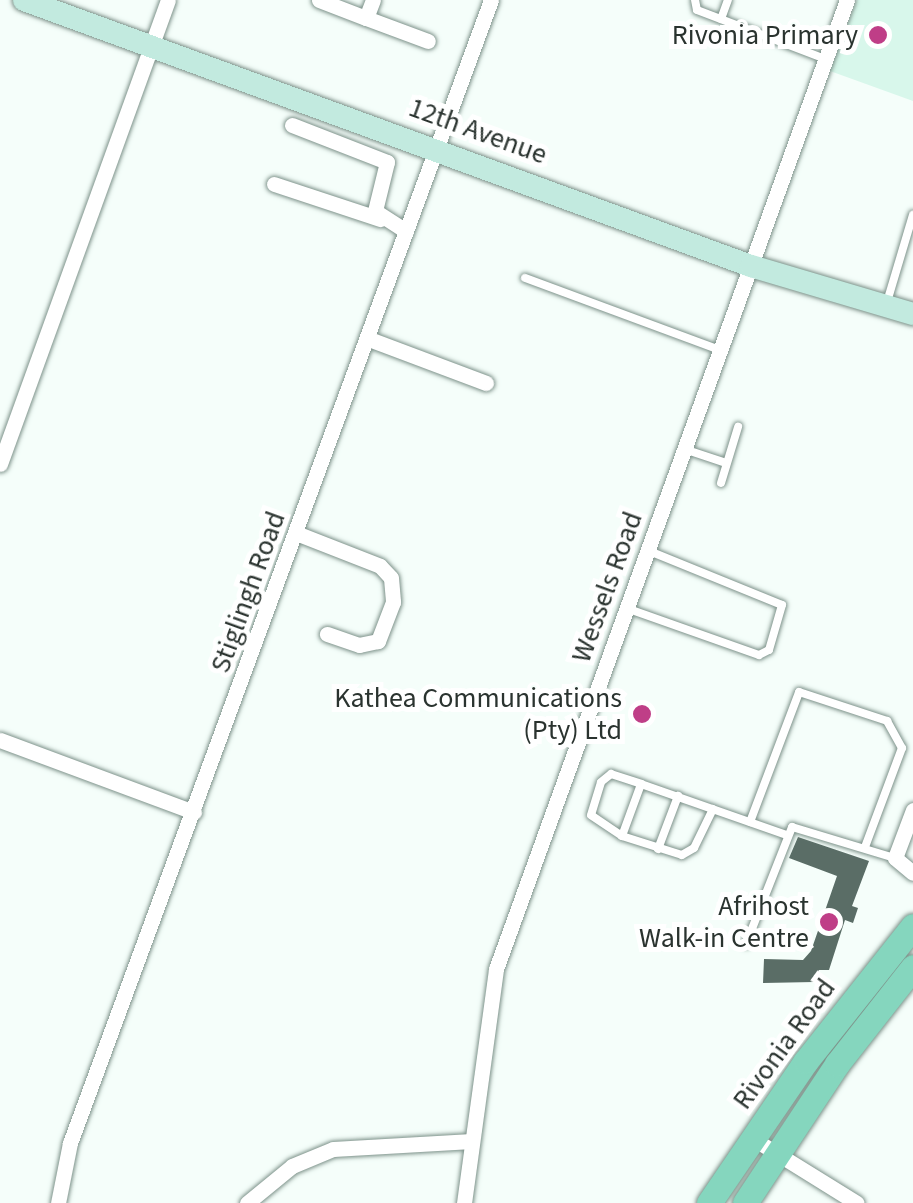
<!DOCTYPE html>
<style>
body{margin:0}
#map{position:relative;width:913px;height:1203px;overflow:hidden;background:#f5fefa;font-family:"Source Sans 3",sans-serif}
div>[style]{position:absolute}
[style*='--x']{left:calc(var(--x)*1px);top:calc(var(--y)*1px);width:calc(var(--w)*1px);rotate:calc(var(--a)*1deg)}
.built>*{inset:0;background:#d8f7eb}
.building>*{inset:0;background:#5a6d66}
.roads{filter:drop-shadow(0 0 2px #7d928a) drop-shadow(0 0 2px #7d928a)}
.service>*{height:8px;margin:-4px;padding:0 4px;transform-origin:4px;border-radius:4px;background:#fff}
.minor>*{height:15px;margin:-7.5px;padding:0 7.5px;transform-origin:7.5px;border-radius:7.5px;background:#fff}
.secondary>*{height:22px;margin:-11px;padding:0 11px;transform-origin:11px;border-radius:11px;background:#c2eadf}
.primary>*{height:25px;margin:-12.5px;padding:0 12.5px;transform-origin:12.5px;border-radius:12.5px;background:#85d6be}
.dots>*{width:28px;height:28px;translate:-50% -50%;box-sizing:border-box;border:5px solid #fff;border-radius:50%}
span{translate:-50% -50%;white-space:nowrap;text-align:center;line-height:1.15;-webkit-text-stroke:10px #fff;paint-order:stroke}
.poi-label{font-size:28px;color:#2a332f}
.right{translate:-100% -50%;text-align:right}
.street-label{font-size:28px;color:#2a332f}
</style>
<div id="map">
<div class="built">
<i style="clip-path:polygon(857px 0,913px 0,913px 101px,830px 71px)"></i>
</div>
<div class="building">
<i style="clip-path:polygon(798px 837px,869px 861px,852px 906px,858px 908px,853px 923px,845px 920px,829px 970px,819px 970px,814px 982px,763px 983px,764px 959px,803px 960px,811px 951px,837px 876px,789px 858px)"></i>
</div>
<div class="roads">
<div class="service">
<i style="--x:695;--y:0;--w:10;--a:79"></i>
<i style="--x:697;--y:10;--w:137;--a:20.9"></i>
<i style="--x:721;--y:19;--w:20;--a:-70"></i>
<i style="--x:525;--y:278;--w:208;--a:20.3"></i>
<i style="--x:887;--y:302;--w:91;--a:-73.4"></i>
<i style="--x:684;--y:449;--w:44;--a:18.4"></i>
<i style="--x:721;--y:483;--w:59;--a:-73.1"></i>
<i style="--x:626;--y:608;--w:141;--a:19.5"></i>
<i style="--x:759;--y:655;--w:11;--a:-27"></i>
<i style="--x:769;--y:650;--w:47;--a:-73.9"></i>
<i style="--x:782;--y:605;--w:144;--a:-157.9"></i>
<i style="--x:713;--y:809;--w:43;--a:116"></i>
<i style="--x:694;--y:848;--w:14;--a:150"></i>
<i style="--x:682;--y:855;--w:63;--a:-162.4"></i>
<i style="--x:622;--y:836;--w:37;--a:-146"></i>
<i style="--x:591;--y:815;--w:34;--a:-73"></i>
<i style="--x:601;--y:782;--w:13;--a:-39"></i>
<i style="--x:611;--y:774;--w:32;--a:18"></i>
<i style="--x:641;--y:784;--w:155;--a:19.3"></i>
<i style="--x:750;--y:822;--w:139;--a:-69.3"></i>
<i style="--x:799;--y:692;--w:93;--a:18.2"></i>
<i style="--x:887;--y:721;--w:31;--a:61"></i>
<i style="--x:902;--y:748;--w:106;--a:110.5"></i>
<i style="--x:622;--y:836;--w:55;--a:-69.9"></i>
<i style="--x:658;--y:849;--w:57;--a:-69.3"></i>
<i style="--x:746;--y:944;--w:126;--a:-68.5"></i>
<i style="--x:792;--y:827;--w:108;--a:16.8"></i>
</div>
<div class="minor">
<i style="--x:319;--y:0;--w:50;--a:21"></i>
<i style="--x:366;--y:18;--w:19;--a:-69"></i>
<i style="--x:366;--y:18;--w:66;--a:20.4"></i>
<i style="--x:292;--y:125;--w:102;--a:21.3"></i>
<i style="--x:387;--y:162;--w:50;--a:103.8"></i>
<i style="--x:375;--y:211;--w:37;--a:33"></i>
<i style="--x:274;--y:184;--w:112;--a:18.3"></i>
<i style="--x:369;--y:339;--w:125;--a:20.6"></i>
<i style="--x:0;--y:464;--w:493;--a:-70.1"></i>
<i style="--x:296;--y:533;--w:90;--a:21.4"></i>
<i style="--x:380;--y:566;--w:16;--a:47"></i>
<i style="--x:391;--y:578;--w:24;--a:85"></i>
<i style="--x:393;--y:602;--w:42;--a:111"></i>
<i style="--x:378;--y:641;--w:19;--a:168"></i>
<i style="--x:359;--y:645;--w:34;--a:-161"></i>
<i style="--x:0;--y:740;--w:207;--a:20.4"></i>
<i style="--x:913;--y:810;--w:51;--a:110.6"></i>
<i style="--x:895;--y:858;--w:23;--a:40"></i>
<i style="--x:752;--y:1138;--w:123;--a:31.8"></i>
<i style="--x:58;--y:1203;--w:61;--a:-78.7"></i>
<i style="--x:70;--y:1143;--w:1218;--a:-69.78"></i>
<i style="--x:247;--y:1203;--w:58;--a:-39.4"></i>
<i style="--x:292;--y:1166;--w:44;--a:-22.5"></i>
<i style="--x:333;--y:1149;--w:139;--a:-3.3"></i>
<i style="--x:464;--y:1203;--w:236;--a:-82.2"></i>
<i style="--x:496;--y:969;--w:1031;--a:-70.09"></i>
</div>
<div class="secondary">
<i style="--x:24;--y:0;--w:774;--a:20.1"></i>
<i style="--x:751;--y:266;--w:169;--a:16.5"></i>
</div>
<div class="primary">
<i style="--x:709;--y:1203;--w:172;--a:-55.7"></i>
<i style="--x:806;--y:1061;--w:172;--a:-51.6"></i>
<i style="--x:745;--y:1203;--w:167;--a:-56.5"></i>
<i style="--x:837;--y:1064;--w:123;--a:-51.9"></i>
</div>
</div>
<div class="dots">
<i style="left:878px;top:35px;background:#bf3e87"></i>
<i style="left:642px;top:714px;background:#bf3e87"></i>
<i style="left:829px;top:922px;background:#bf3e87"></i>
</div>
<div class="poi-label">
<span class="right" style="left:858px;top:35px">Rivonia Primary</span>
<span class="right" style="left:622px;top:714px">Kathea Communications<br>(Pty) Ltd</span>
<span class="right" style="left:809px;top:922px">Afrihost<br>Walk-in Centre</span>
</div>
<div class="street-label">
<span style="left:478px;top:131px;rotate:20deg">12th Avenue</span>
<span style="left:607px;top:587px;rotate:-70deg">Wessels Road</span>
<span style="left:248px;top:592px;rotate:-70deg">Stiglingh Road</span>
<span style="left:784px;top:1044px;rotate:-54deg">Rivonia Road</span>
</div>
</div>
